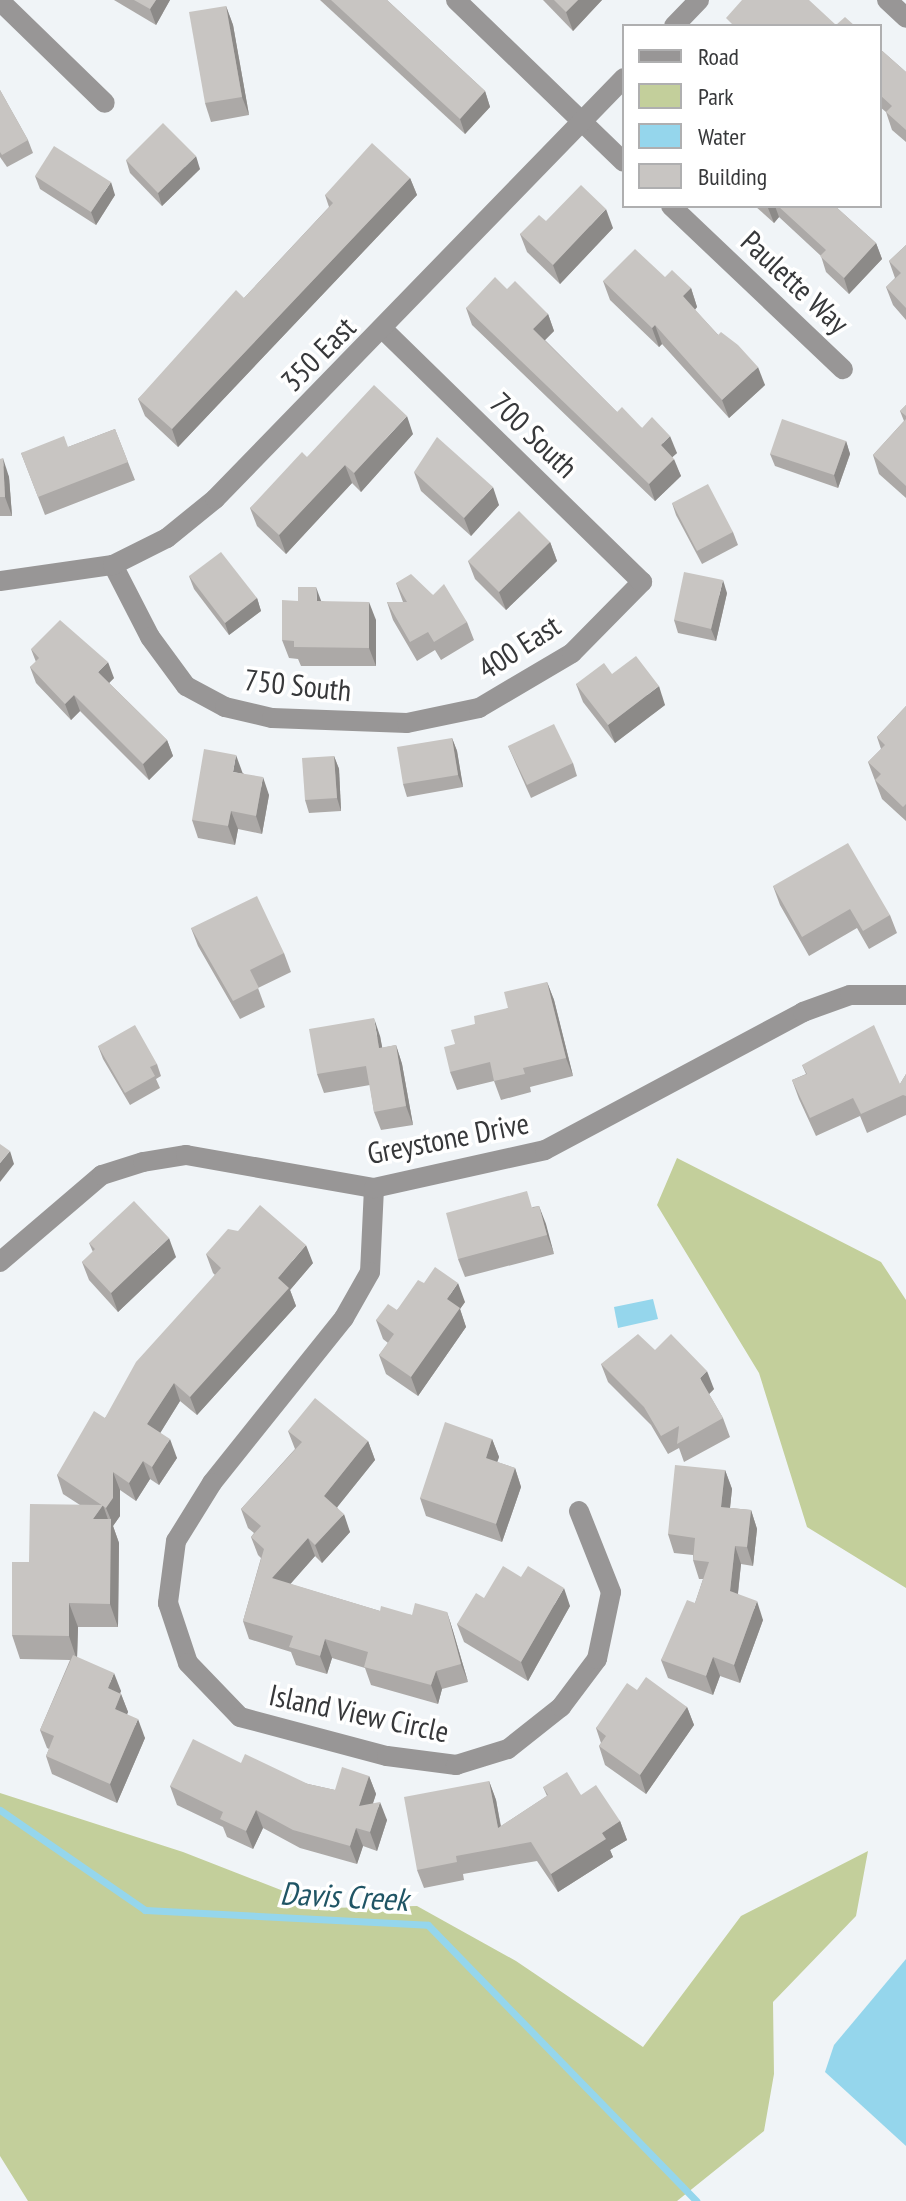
<!DOCTYPE html>
<style>
body{margin:0}
#map{position:relative;width:906px;height:2201px;overflow:hidden;background:#f0f4f7;font-family:"PT Sans Narrow",sans-serif}
div>[style]{position:absolute}
[style*='--x']{left:calc(var(--x)*1px);top:calc(var(--y)*1px);width:calc(var(--w)*1px);rotate:calc(var(--a)*1deg)}
.green>*{inset:0;background:#c3cf9b}
.water>*{inset:0;background:#95d6ec}
.stream>*{height:7px;margin:-3.5px;padding:0 3.5px;transform-origin:3.5px;border-radius:3.5px;background:#95d6ec}
.minor>*{height:20px;margin:-10px;padding:0 10px;transform-origin:10px;border-radius:10px;background:#989696}
.wall>*{inset:0;background:#aca9a7}
.shaded-wall>*{inset:0;background:#8c8a88}
.building>*{inset:0;background:#c8c5c2}
span{translate:-50% -50%;white-space:nowrap;text-align:center;line-height:1.15;-webkit-text-stroke:7px #fff;paint-order:stroke}
.street-label{font-size:30px;color:#37383a}
.water-label{font-size:32px;color:#205565;font-style:italic}
.legend{position:absolute;left:622px;top:24px;width:260px;height:184px;box-sizing:border-box;background:#fff;border:2px solid #afafb0;margin:0;padding:10px 14px;list-style:none;font-size:24px;color:#37383a}
.legend li{display:flex;align-items:center;gap:16px;height:40px}
.legend b{width:40px;border:2px solid #afafb0}
</style>
<div id="map">
<div class="green">
<i style="clip-path:polygon(677px 1158px,881px 1262px,906px 1300px,906px 1588px,807px 1527px,759px 1373px,657px 1205px)"></i>
<i style="clip-path:polygon(0 1793px,183px 1852px,327px 1908px,417px 1906px,516px 1961px,643px 2047px,741px 1916px,868px 1851px,856px 1916px,773px 2002px,774px 2074px,764px 2131px,677px 2201px,28px 2201px,0 2156px)"></i>
</div>
<div class="water">
<i style="clip-path:polygon(653px 1299px,658px 1319px,618px 1328px,614px 1307px)"></i>
<i style="clip-path:polygon(906px 1959px,906px 2146px,825px 2072px,834px 2045px)"></i>
</div>
<div class="stream">
<i style="--x:0;--y:1810;--w:176;--a:34.6"></i>
<i style="--x:145;--y:1910;--w:283;--a:3"></i>
<i style="--x:428;--y:1925;--w:385;--a:45.8"></i>
</div>
<div class="minor">
<i style="--x:456;--y:0;--w:233;--a:44"></i>
<i style="--x:887;--y:0;--w:26;--a:43"></i>
<i style="--x:0;--y:1;--w:146;--a:44.2"></i>
<i style="--x:674;--y:26;--w:36;--a:-46"></i>
<i style="--x:671;--y:206;--w:237;--a:43.5"></i>
<i style="--x:113;--y:565;--w:81;--a:62.8"></i>
<i style="--x:150;--y:637;--w:61;--a:53.7"></i>
<i style="--x:186;--y:686;--w:44;--a:28.3"></i>
<i style="--x:225;--y:707;--w:48;--a:13.2"></i>
<i style="--x:272;--y:718;--w:135;--a:2.1"></i>
<i style="--x:407;--y:723;--w:74;--a:-11.8"></i>
<i style="--x:479;--y:708;--w:108;--a:-30.6"></i>
<i style="--x:572;--y:653;--w:100;--a:-45.4"></i>
<i style="--x:642;--y:582;--w:361;--a:-135.7"></i>
<i style="--x:0;--y:581;--w:114;--a:-8.1"></i>
<i style="--x:113;--y:565;--w:60;--a:-26.6"></i>
<i style="--x:167;--y:538;--w:62;--a:-39.1"></i>
<i style="--x:215;--y:499;--w:587;--a:-45.83"></i>
<i style="--x:374;--y:1188;--w:84;--a:92.7"></i>
<i style="--x:370;--y:1272;--w:53;--a:119.5"></i>
<i style="--x:344;--y:1318;--w:211;--a:128.7"></i>
<i style="--x:212;--y:1483;--w:68;--a:121.8"></i>
<i style="--x:176;--y:1541;--w:63;--a:97.4"></i>
<i style="--x:168;--y:1603;--w:63;--a:71.6"></i>
<i style="--x:188;--y:1663;--w:75;--a:46.1"></i>
<i style="--x:240;--y:1717;--w:152;--a:14.9"></i>
<i style="--x:387;--y:1756;--w:70;--a:7.4"></i>
<i style="--x:456;--y:1765;--w:54;--a:-17.1"></i>
<i style="--x:508;--y:1749;--w:68;--a:-38.4"></i>
<i style="--x:561;--y:1707;--w:60;--a:-53.1"></i>
<i style="--x:597;--y:1659;--w:68;--a:-78.2"></i>
<i style="--x:611;--y:1592;--w:87;--a:-111.6"></i>
<i style="--x:0;--y:1262;--w:134;--a:-40.5"></i>
<i style="--x:102;--y:1175;--w:43;--a:-17.6"></i>
<i style="--x:143;--y:1162;--w:44;--a:-9.2"></i>
<i style="--x:186;--y:1155;--w:191;--a:10"></i>
<i style="--x:374;--y:1188;--w:175;--a:-12.5"></i>
<i style="--x:545;--y:1150;--w:293;--a:-28.1"></i>
<i style="--x:803;--y:1012;--w:50;--a:-19.9"></i>
<i style="--x:850;--y:995;--w:56;--a:0"></i>
</div>
<div class="wall">
<i style="clip-path:polygon(114px 0,170px 0,156px 25px)"></i>
<i style="clip-path:polygon(320px 0,387px 0,485px 91px,490px 107px,465px 134px)"></i>
<i style="clip-path:polygon(543px 0,602px 0,573px 31px)"></i>
<i style="clip-path:polygon(226px 6px,233px 25px,249px 115px,211px 122px,205px 103px)"></i>
<i style="clip-path:polygon(880px 49px,906px 72px,906px 142px,892px 130px,886px 112px,880px 107px)"></i>
<i style="clip-path:polygon(0 90px,28px 140px,33px 153px,7px 167px,0 157px)"></i>
<i style="clip-path:polygon(126px 160px,200px 169px,162px 206px,130px 173px)"></i>
<i style="clip-path:polygon(35px 176px,115px 195px,96px 225px,40px 189px)"></i>
<i style="clip-path:polygon(410px 178px,417px 195px,178px 447px,145px 416px,138px 399px,244px 298px,329px 207px,325px 195px)"></i>
<i style="clip-path:polygon(755px 206px,835px 206px,876px 243px,882px 259px,849px 294px,826px 272px,821px 256px,779px 217px,774px 223px)"></i>
<i style="clip-path:polygon(546px 221px,613px 228px,560px 284px,527px 252px,520px 234px)"></i>
<i style="clip-path:polygon(906px 245px,906px 320px,893px 305px,886px 287px,895px 278px,889px 261px)"></i>
<i style="clip-path:polygon(665px 277px,691px 288px,697px 307px,695px 310px,765px 385px,729px 418px,662px 344px,659px 347px,610px 300px,603px 281px)"></i>
<i style="clip-path:polygon(507px 289px,548px 314px,554px 331px,545px 340px,617px 412px,642px 428px,677px 453px,672px 457px,681px 476px,655px 501px,472px 325px,466px 308px)"></i>
<i style="clip-path:polygon(906px 405px,906px 498px,879px 474px,873px 455px,904px 421px,900px 411px)"></i>
<i style="clip-path:polygon(115px 429px,135px 480px,45px 515px,21px 453px,68px 447px)"></i>
<i style="clip-path:polygon(413px 434px,361px 492px,352px 483px,286px 554px,257px 526px,250px 508px,307px 457px)"></i>
<i style="clip-path:polygon(846px 441px,850px 454px,838px 488px,775px 466px,770px 454px)"></i>
<i style="clip-path:polygon(0 459px,9px 477px,12px 516px,0 516px)"></i>
<i style="clip-path:polygon(414px 472px,499px 505px,471px 536px,421px 491px)"></i>
<i style="clip-path:polygon(672px 503px,733px 532px,738px 545px,702px 564px,676px 515px)"></i>
<i style="clip-path:polygon(550px 542px,557px 561px,506px 610px,475px 579px,468px 561px)"></i>
<i style="clip-path:polygon(189px 576px,257px 598px,261px 611px,229px 635px,194px 589px)"></i>
<i style="clip-path:polygon(396px 583px,433px 595px,467px 622px,474px 640px,441px 660px,435px 650px,417px 661px,393px 620px,387px 602px,403px 602px)"></i>
<i style="clip-path:polygon(727px 593px,716px 641px,678px 633px,674px 620px)"></i>
<i style="clip-path:polygon(322px 601px,376px 620px,376px 666px,301px 666px,298px 659px,289px 658px,282px 640px)"></i>
<i style="clip-path:polygon(31px 649px,114px 678px,109px 683px,167px 740px,173px 756px,149px 780px,80px 711px,71px 720px,36px 683px,30px 667px,36px 662px)"></i>
<i style="clip-path:polygon(612px 674px,665px 705px,615px 743px,583px 702px,576px 684px)"></i>
<i style="clip-path:polygon(906px 706px,906px 821px,882px 799px,868px 762px,881px 749px,877px 737px)"></i>
<i style="clip-path:polygon(452px 738px,457px 751px,463px 787px,407px 797px,403px 784px)"></i>
<i style="clip-path:polygon(508px 746px,573px 763px,577px 776px,531px 798px)"></i>
<i style="clip-path:polygon(334px 756px,339px 769px,341px 811px,309px 813px,305px 800px)"></i>
<i style="clip-path:polygon(243px 773px,269px 795px,262px 834px,238px 829px,235px 845px,198px 838px,192px 820px)"></i>
<i style="clip-path:polygon(773px 886px,890px 915px,897px 933px,869px 949px,857px 928px,809px 956px,780px 905px)"></i>
<i style="clip-path:polygon(191px 928px,284px 953px,291px 972px,258px 988px,265px 1007px,240px 1019px,198px 946px)"></i>
<i style="clip-path:polygon(547px 982px,554px 1000px,573px 1076px,530px 1087px,531px 1092px,501px 1100px,494px 1081px,457px 1090px,450px 1072px,455px 1044px,475px 1024px,508px 1008px)"></i>
<i style="clip-path:polygon(380px 1036px,382px 1048px,396px 1045px,402px 1064px,413px 1125px,381px 1130px,374px 1112px,370px 1085px,324px 1093px,317px 1074px)"></i>
<i style="clip-path:polygon(98px 1046px,157px 1064px,161px 1076px,156px 1079px,160px 1088px,130px 1105px,103px 1059px)"></i>
<i style="clip-path:polygon(802px 1065px,900px 1084px,906px 1074px,906px 1115px,867px 1133px,860px 1116px,816px 1136px,799px 1099px,792px 1080px,806px 1074px)"></i>
<i style="clip-path:polygon(539px 1206px,554px 1254px,465px 1277px,458px 1259px,533px 1207px)"></i>
<i style="clip-path:polygon(89px 1243px,176px 1257px,118px 1312px,89px 1280px,82px 1262px,93px 1252px)"></i>
<i style="clip-path:polygon(206px 1254px,313px 1263px,290px 1290px,296px 1306px,197px 1415px,180px 1401px,160px 1433px,177px 1458px,159px 1485px,150px 1479px,136px 1501px,120px 1490px,120px 1516px,113px 1526px,119px 1543px,118px 1627px,78px 1627px,77px 1657px,121px 1691px,120px 1693px,121px 1694px,128px 1712px,127px 1714px,145px 1738px,117px 1803px,52px 1774px,46px 1756px,49px 1749px,47px 1748px,40px 1730px,70px 1660px,20px 1659px,12px 1635px,29px 1562px,80px 1505px,63px 1494px,57px 1475px,105px 1418px,215px 1275px,213px 1273px)"></i>
<i style="clip-path:polygon(424px 1283px,465px 1302px,460px 1309px,466px 1327px,418px 1396px,386px 1374px,379px 1355px,388px 1343px,383px 1339px,376px 1320px,397px 1310px)"></i>
<i style="clip-path:polygon(655px 1350px,714px 1389px,709px 1394px,723px 1418px,730px 1437px,684px 1462px,679px 1448px,668px 1454px,651px 1425px,608px 1382px,601px 1364px)"></i>
<i style="clip-path:polygon(288px 1431px,368px 1441px,375px 1460px,337px 1507px,350px 1532px,322px 1563px,315px 1556px,290px 1584px,380px 1611px,412px 1615px,447px 1612px,453px 1631px,468px 1682px,442px 1689px,438px 1704px,371px 1685px,365px 1668px,332px 1658px,327px 1674px,296px 1665px,291px 1652px,249px 1639px,243px 1621px,261px 1558px,258px 1555px,251px 1537px,254px 1533px,248px 1528px,241px 1509px,295px 1449px)"></i>
<i style="clip-path:polygon(492px 1439px,499px 1457px,497px 1462px,515px 1468px,521px 1487px,502px 1542px,426px 1516px,420px 1498px)"></i>
<i style="clip-path:polygon(725px 1470px,732px 1489px,730px 1508px,751px 1510px,757px 1529px,753px 1566px,741px 1564px,738px 1594px,763px 1620px,740px 1683px,720px 1676px,713px 1695px,668px 1678px,661px 1660px,695px 1603px,703px 1579px,699px 1579px,693px 1560px,693px 1555px,674px 1553px,668px 1534px)"></i>
<i style="clip-path:polygon(484px 1598px,570px 1606px,528px 1681px,464px 1642px,457px 1624px)"></i>
<i style="clip-path:polygon(637px 1690px,687px 1707px,694px 1725px,646px 1794px,605px 1765px,599px 1746px,601px 1743px,596px 1728px)"></i>
<i style="clip-path:polygon(241px 1763px,308px 1784px,335px 1790px,369px 1776px,376px 1794px,373px 1803px,387px 1820px,377px 1851px,363px 1846px,357px 1864px,300px 1848px,263px 1828px,253px 1849px,227px 1837px,223px 1827px,177px 1805px,170px 1786px)"></i>
<i style="clip-path:polygon(489px 1781px,496px 1800px,501px 1826px,547px 1796px,543px 1787px,581px 1795px,620px 1821px,627px 1840px,610px 1850px,613px 1857px,558px 1892px,537px 1861px,463px 1874px,464px 1880px,424px 1888px,417px 1870px)"></i>
</div>
<div class="shaded-wall">
<i style="clip-path:polygon(156px 0,170px 0,156px 25px,150px 9px)"></i>
<i style="clip-path:polygon(578px 0,602px 0,573px 31px,566px 12px)"></i>
<i style="clip-path:polygon(226px 6px,233px 25px,249px 115px,242px 97px)"></i>
<i style="clip-path:polygon(485px 91px,490px 107px,465px 134px,460px 119px)"></i>
<i style="clip-path:polygon(196px 156px,200px 169px,162px 206px,158px 193px)"></i>
<i style="clip-path:polygon(410px 178px,417px 195px,178px 447px,172px 429px)"></i>
<i style="clip-path:polygon(111px 182px,115px 195px,96px 225px,91px 212px)"></i>
<i style="clip-path:polygon(769px 206px,775px 206px,779px 217px,774px 223px,768px 208px)"></i>
<i style="clip-path:polygon(606px 209px,613px 228px,560px 284px,553px 265px)"></i>
<i style="clip-path:polygon(876px 243px,882px 259px,849px 294px,844px 278px)"></i>
<i style="clip-path:polygon(691px 288px,697px 307px,690px 315px,683px 296px)"></i>
<i style="clip-path:polygon(548px 314px,554px 331px,539px 346px,533px 329px)"></i>
<i style="clip-path:polygon(655px 325px,662px 344px,659px 347px,652px 328px)"></i>
<i style="clip-path:polygon(758px 367px,765px 385px,729px 418px,722px 400px)"></i>
<i style="clip-path:polygon(407px 416px,413px 434px,361px 492px,354px 473px)"></i>
<i style="clip-path:polygon(670px 436px,677px 453px,667px 462px,661px 445px)"></i>
<i style="clip-path:polygon(846px 441px,850px 454px,838px 488px,834px 475px)"></i>
<i style="clip-path:polygon(3px 458px,9px 477px,12px 516px,5px 497px)"></i>
<i style="clip-path:polygon(674px 459px,681px 476px,655px 501px,649px 484px)"></i>
<i style="clip-path:polygon(345px 465px,352px 483px,286px 554px,279px 535px)"></i>
<i style="clip-path:polygon(493px 487px,499px 505px,471px 536px,464px 518px)"></i>
<i style="clip-path:polygon(550px 542px,557px 561px,506px 610px,499px 592px)"></i>
<i style="clip-path:polygon(723px 580px,727px 593px,716px 641px,711px 629px)"></i>
<i style="clip-path:polygon(316px 587px,323px 606px,317px 601px)"></i>
<i style="clip-path:polygon(257px 598px,261px 611px,229px 635px,225px 623px)"></i>
<i style="clip-path:polygon(369px 602px,376px 620px,376px 666px,369px 648px)"></i>
<i style="clip-path:polygon(108px 662px,114px 678px,104px 688px,98px 672px)"></i>
<i style="clip-path:polygon(659px 686px,665px 705px,615px 743px,608px 725px)"></i>
<i style="clip-path:polygon(74px 695px,80px 711px,71px 720px,65px 704px)"></i>
<i style="clip-path:polygon(452px 738px,457px 751px,463px 787px,458px 775px)"></i>
<i style="clip-path:polygon(167px 740px,173px 756px,149px 780px,143px 764px)"></i>
<i style="clip-path:polygon(236px 755px,243px 774px,233px 772px)"></i>
<i style="clip-path:polygon(334px 756px,339px 769px,341px 811px,337px 798px)"></i>
<i style="clip-path:polygon(263px 777px,269px 795px,262px 834px,256px 816px)"></i>
<i style="clip-path:polygon(231px 811px,238px 829px,235px 845px,228px 826px)"></i>
<i style="clip-path:polygon(547px 982px,554px 1000px,573px 1076px,566px 1058px)"></i>
<i style="clip-path:polygon(374px 1018px,380px 1036px,386px 1067px,379px 1048px)"></i>
<i style="clip-path:polygon(396px 1045px,402px 1064px,413px 1125px,406px 1106px)"></i>
<i style="clip-path:polygon(10px 1151px,14px 1164px,0 1182px,0 1163px)"></i>
<i style="clip-path:polygon(539px 1206px,546px 1224px,554px 1254px,547px 1235px)"></i>
<i style="clip-path:polygon(169px 1238px,176px 1257px,118px 1312px,111px 1293px)"></i>
<i style="clip-path:polygon(306px 1245px,313px 1263px,290px 1290px,296px 1306px,197px 1415px,190px 1397px,278px 1278px)"></i>
<i style="clip-path:polygon(458px 1283px,465px 1302px,460px 1309px,466px 1327px,418px 1396px,411px 1377px,447px 1299px)"></i>
<i style="clip-path:polygon(707px 1371px,714px 1389px,707px 1396px,700px 1378px)"></i>
<i style="clip-path:polygon(174px 1383px,180px 1401px,154px 1443px,147px 1424px)"></i>
<i style="clip-path:polygon(170px 1439px,177px 1458px,159px 1485px,152px 1467px)"></i>
<i style="clip-path:polygon(492px 1439px,499px 1457px,492px 1477px,486px 1458px)"></i>
<i style="clip-path:polygon(368px 1441px,375px 1460px,331px 1515px,324px 1496px)"></i>
<i style="clip-path:polygon(143px 1461px,150px 1479px,136px 1501px,129px 1483px)"></i>
<i style="clip-path:polygon(515px 1468px,521px 1487px,502px 1542px,496px 1524px)"></i>
<i style="clip-path:polygon(725px 1470px,732px 1489px,728px 1526px,721px 1507px)"></i>
<i style="clip-path:polygon(113px 1472px,120px 1490px,120px 1516px,113px 1526px,119px 1543px,118px 1627px,110px 1604px,93px 1519px,103px 1505px,111px 1528px,111px 1520px,106px 1508px)"></i>
<i style="clip-path:polygon(751px 1510px,757px 1529px,753px 1566px,747px 1547px)"></i>
<i style="clip-path:polygon(344px 1514px,350px 1532px,322px 1563px,315px 1545px)"></i>
<i style="clip-path:polygon(308px 1538px,315px 1556px,279px 1597px,272px 1578px)"></i>
<i style="clip-path:polygon(735px 1546px,741px 1564px,736px 1610px,730px 1591px)"></i>
<i style="clip-path:polygon(564px 1588px,570px 1606px,528px 1681px,521px 1662px)"></i>
<i style="clip-path:polygon(757px 1601px,763px 1620px,740px 1683px,734px 1665px)"></i>
<i style="clip-path:polygon(69px 1603px,78px 1627px,77px 1660px,69px 1636px)"></i>
<i style="clip-path:polygon(447px 1612px,453px 1631px,468px 1682px,461px 1664px)"></i>
<i style="clip-path:polygon(325px 1639px,332px 1658px,327px 1674px,320px 1656px)"></i>
<i style="clip-path:polygon(713px 1657px,720px 1676px,713px 1695px,706px 1676px)"></i>
<i style="clip-path:polygon(436px 1671px,442px 1689px,438px 1704px,431px 1685px)"></i>
<i style="clip-path:polygon(114px 1673px,121px 1691px,114px 1707px,108px 1688px)"></i>
<i style="clip-path:polygon(121px 1694px,128px 1712px,121px 1727px,115px 1709px)"></i>
<i style="clip-path:polygon(687px 1707px,694px 1725px,646px 1794px,640px 1775px)"></i>
<i style="clip-path:polygon(138px 1719px,145px 1738px,117px 1803px,110px 1784px)"></i>
<i style="clip-path:polygon(369px 1776px,376px 1794px,366px 1824px,359px 1806px)"></i>
<i style="clip-path:polygon(489px 1781px,496px 1800px,504px 1846px,498px 1828px)"></i>
<i style="clip-path:polygon(380px 1802px,387px 1820px,377px 1851px,370px 1832px)"></i>
<i style="clip-path:polygon(256px 1810px,263px 1828px,253px 1849px,246px 1831px)"></i>
<i style="clip-path:polygon(620px 1821px,627px 1840px,610px 1850px,613px 1857px,558px 1892px,551px 1874px,602px 1833px)"></i>
<i style="clip-path:polygon(356px 1828px,363px 1846px,357px 1864px,350px 1846px)"></i>
</div>
<div class="building">
<i style="clip-path:polygon(134px 0,156px 0,150px 9px)"></i>
<i style="clip-path:polygon(331px 0,387px 0,485px 91px,460px 119px)"></i>
<i style="clip-path:polygon(554px 0,578px 0,566px 12px)"></i>
<i style="clip-path:polygon(742px 0,809px 0,836px 25px,845px 17px,855px 26px,805px 26px,803px 24px,802px 26px,734px 26px,726px 18px)"></i>
<i style="clip-path:polygon(226px 6px,242px 97px,205px 103px,189px 12px)"></i>
<i style="clip-path:polygon(880px 49px,906px 72px,906px 130px,886px 112px,892px 106px,880px 95px)"></i>
<i style="clip-path:polygon(0 90px,28px 140px,2px 155px,0 152px)"></i>
<i style="clip-path:polygon(163px 123px,196px 156px,158px 193px,126px 160px)"></i>
<i style="clip-path:polygon(372px 143px,410px 178px,172px 429px,138px 399px,236px 290px,244px 298px,333px 203px,325px 195px)"></i>
<i style="clip-path:polygon(54px 146px,111px 182px,91px 212px,35px 176px)"></i>
<i style="clip-path:polygon(581px 185px,606px 209px,553px 265px,520px 234px,539px 215px,546px 221px)"></i>
<i style="clip-path:polygon(778px 206px,835px 206px,876px 243px,844px 278px,820px 256px,826px 250px)"></i>
<i style="clip-path:polygon(906px 245px,906px 308px,886px 287px,901px 273px,889px 261px)"></i>
<i style="clip-path:polygon(635px 249px,665px 277px,672px 270px,691px 288px,683px 296px,718px 335px,721px 332px,738px 345px,758px 367px,722px 400px,655px 325px,652px 328px,603px 281px)"></i>
<i style="clip-path:polygon(495px 277px,507px 289px,515px 281px,548px 314px,533px 329px,617px 412px,622px 407px,642px 428px,652px 417px,670px 436px,661px 445px,674px 459px,649px 484px,466px 308px)"></i>
<i style="clip-path:polygon(374px 385px,407px 416px,354px 473px,345px 465px,279px 535px,250px 508px,302px 452px,307px 457px)"></i>
<i style="clip-path:polygon(906px 405px,906px 416px,900px 411px)"></i>
<i style="clip-path:polygon(782px 419px,846px 441px,834px 475px,770px 454px)"></i>
<i style="clip-path:polygon(906px 419px,906px 486px,873px 455px)"></i>
<i style="clip-path:polygon(115px 429px,128px 462px,38px 497px,21px 453px,64px 436px,68px 447px)"></i>
<i style="clip-path:polygon(437px 437px,493px 487px,464px 518px,414px 472px)"></i>
<i style="clip-path:polygon(3px 458px,5px 497px,0 497px,0 459px)"></i>
<i style="clip-path:polygon(708px 484px,733px 532px,697px 551px,672px 503px)"></i>
<i style="clip-path:polygon(519px 511px,550px 542px,499px 592px,468px 561px)"></i>
<i style="clip-path:polygon(221px 552px,257px 598px,225px 623px,189px 576px)"></i>
<i style="clip-path:polygon(684px 572px,723px 580px,711px 629px,674px 620px)"></i>
<i style="clip-path:polygon(411px 574px,433px 595px,444px 584px,467px 622px,434px 642px,428px 632px,410px 642px,387px 602px,407px 602px,396px 583px)"></i>
<i style="clip-path:polygon(298px 587px,316px 587px,317px 601px,369px 602px,369px 648px,294px 647px,294px 641px,282px 640px,282px 600px,298px 601px)"></i>
<i style="clip-path:polygon(60px 620px,108px 662px,98px 672px,167px 740px,143px 764px,74px 695px,65px 704px,30px 667px,39px 658px,31px 649px)"></i>
<i style="clip-path:polygon(636px 656px,659px 686px,608px 725px,576px 684px,604px 663px,612px 674px)"></i>
<i style="clip-path:polygon(906px 706px,906px 804px,903px 807px,875px 780px,881px 774px,868px 762px,885px 745px,877px 737px)"></i>
<i style="clip-path:polygon(554px 724px,573px 763px,527px 785px,508px 746px)"></i>
<i style="clip-path:polygon(452px 738px,458px 775px,403px 784px,397px 747px)"></i>
<i style="clip-path:polygon(204px 749px,236px 755px,233px 772px,263px 777px,256px 816px,231px 811px,228px 826px,192px 820px)"></i>
<i style="clip-path:polygon(334px 756px,337px 798px,305px 800px,302px 758px)"></i>
<i style="clip-path:polygon(848px 843px,890px 915px,863px 931px,850px 909px,802px 937px,773px 886px)"></i>
<i style="clip-path:polygon(257px 896px,284px 953px,250px 970px,259px 988px,233px 1001px,191px 928px)"></i>
<i style="clip-path:polygon(547px 982px,566px 1058px,523px 1068px,525px 1074px,494px 1081px,490px 1062px,450px 1072px,444px 1047px,455px 1044px,451px 1030px,475px 1024px,474px 1016px,508px 1008px,504px 992px)"></i>
<i style="clip-path:polygon(374px 1018px,379px 1048px,396px 1045px,406px 1106px,374px 1112px,366px 1066px,317px 1074px,309px 1029px)"></i>
<i style="clip-path:polygon(135px 1025px,157px 1064px,150px 1067px,155px 1076px,125px 1093px,98px 1046px)"></i>
<i style="clip-path:polygon(874px 1025px,900px 1084px,906px 1074px,906px 1096px,903px 1095px,861px 1114px,853px 1098px,810px 1118px,792px 1080px,807px 1074px,802px 1065px)"></i>
<i style="clip-path:polygon(0 1144px,10px 1151px,0 1163px)"></i>
<i style="clip-path:polygon(527px 1191px,532px 1208px,539px 1206px,547px 1235px,458px 1259px,446px 1213px)"></i>
<i style="clip-path:polygon(134px 1201px,169px 1238px,111px 1293px,82px 1262px,95px 1249px,89px 1243px)"></i>
<i style="clip-path:polygon(260px 1205px,306px 1245px,278px 1278px,289px 1288px,190px 1397px,174px 1383px,147px 1424px,170px 1439px,152px 1467px,143px 1461px,129px 1483px,113px 1472px,113px 1498px,106px 1508px,57px 1475px,94px 1411px,105px 1418px,136px 1362px,221px 1268px,206px 1254px,228px 1229px,238px 1231px)"></i>
<i style="clip-path:polygon(435px 1267px,458px 1283px,447px 1299px,460px 1308px,411px 1377px,379px 1355px,394px 1334px,376px 1320px,388px 1304px,397px 1310px,418px 1280px,424px 1283px)"></i>
<i style="clip-path:polygon(638px 1334px,655px 1350px,671px 1334px,707px 1371px,700px 1378px,723px 1418px,677px 1444px,679px 1426px,661px 1436px,644px 1407px,601px 1364px)"></i>
<i style="clip-path:polygon(315px 1398px,368px 1441px,324px 1496px,344px 1514px,315px 1545px,308px 1538px,272px 1578px,380px 1611px,381px 1606px,412px 1615px,415px 1603px,447px 1612px,461px 1664px,436px 1671px,431px 1685px,364px 1667px,368px 1652px,325px 1639px,320px 1656px,289px 1647px,293px 1636px,243px 1621px,264px 1549px,251px 1537px,261px 1526px,241px 1509px,302px 1442px,288px 1431px)"></i>
<i style="clip-path:polygon(445px 1422px,492px 1439px,486px 1458px,515px 1468px,496px 1524px,420px 1498px)"></i>
<i style="clip-path:polygon(675px 1465px,725px 1470px,721px 1507px,751px 1510px,747px 1547px,735px 1546px,730px 1591px,757px 1601px,734px 1665px,713px 1657px,706px 1676px,661px 1660px,687px 1600px,695px 1603px,709px 1562px,693px 1560px,695px 1538px,668px 1534px)"></i>
<i style="clip-path:polygon(30px 1504px,103px 1505px,93px 1519px,111px 1519px,110px 1604px,69px 1603px,69px 1636px,12px 1635px,12px 1562px,29px 1562px)"></i>
<i style="clip-path:polygon(503px 1566px,521px 1577px,528px 1566px,564px 1588px,521px 1662px,457px 1624px,476px 1593px,484px 1598px)"></i>
<i style="clip-path:polygon(73px 1655px,114px 1673px,108px 1688px,121px 1694px,115px 1709px,138px 1719px,110px 1784px,46px 1756px,54px 1736px,40px 1730px)"></i>
<i style="clip-path:polygon(646px 1677px,687px 1707px,640px 1775px,599px 1746px,606px 1736px,596px 1728px,627px 1683px,637px 1690px)"></i>
<i style="clip-path:polygon(193px 1739px,241px 1763px,245px 1754px,308px 1784px,335px 1790px,342px 1767px,369px 1776px,359px 1806px,380px 1802px,370px 1832px,356px 1828px,350px 1846px,293px 1830px,256px 1810px,246px 1831px,220px 1819px,223px 1812px,170px 1786px)"></i>
<i style="clip-path:polygon(567px 1772px,581px 1795px,596px 1785px,620px 1821px,602px 1833px,606px 1839px,551px 1874px,531px 1842px,456px 1856px,457px 1862px,417px 1870px,404px 1797px,489px 1781px,498px 1828px,548px 1795px,543px 1787px)"></i>
</div>
<div class="street-label">
<span style="left:795px;top:282px;rotate:43deg">Paulette Way</span>
<span style="left:318px;top:354px;rotate:-45deg">350 East</span>
<span style="left:534px;top:435px;rotate:44deg">700 South</span>
<span style="left:519px;top:647px;rotate:-33deg">400 East</span>
<span style="left:298px;top:685px;rotate:6deg">750 South</span>
<span style="left:448px;top:1138px;rotate:-11deg">Greystone Drive</span>
<span style="left:359px;top:1713px;rotate:12deg">Island View Circle</span>
</div>
<div class="water-label">
<span style="left:344px;top:1896px;rotate:3deg">Davis Creek</span>
</div>
<ul class="legend">
<li><b style="height:10px;background:#989696"></b>Road</li>
<li><b style="height:22px;background:#c3cf9b"></b>Park</li>
<li><b style="height:22px;background:#95d6ec"></b>Water</li>
<li><b style="height:22px;background:#c8c5c2"></b>Building</li>
</ul>
</div>
